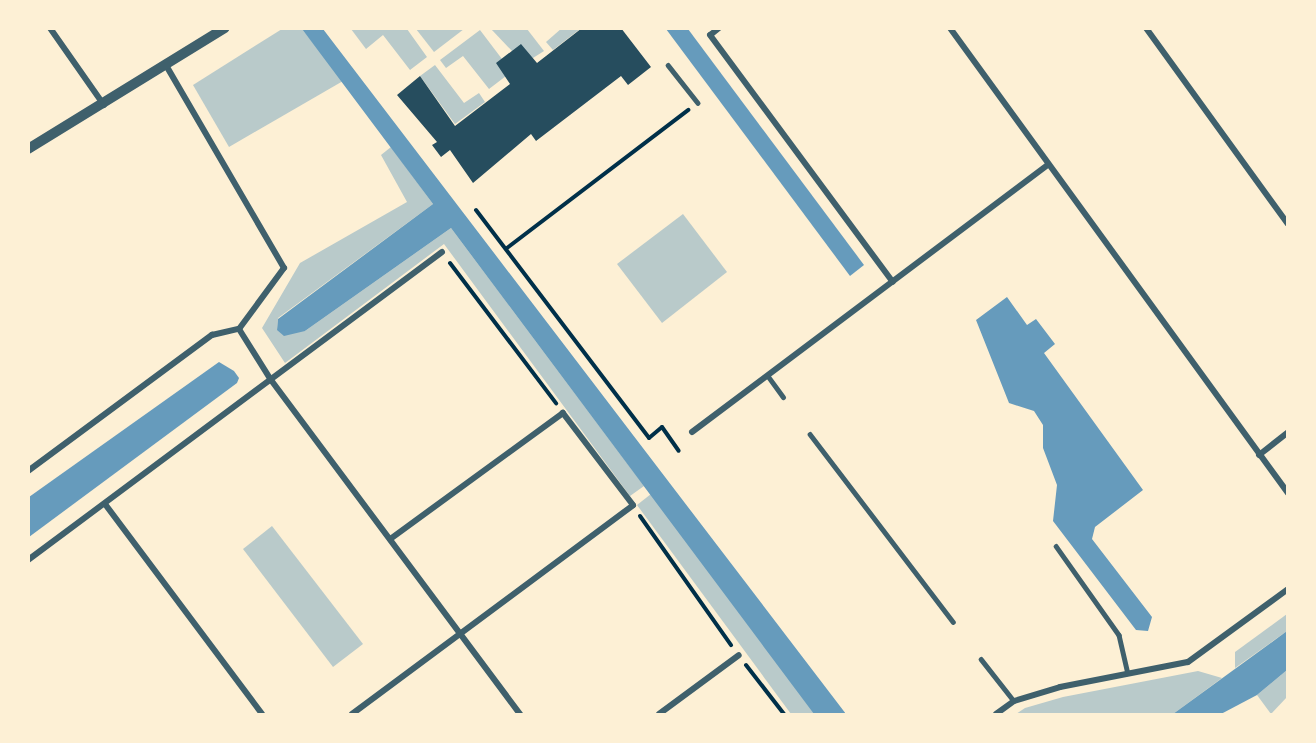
<!DOCTYPE html>
<style>
body{margin:0}
#map{position:relative;width:1316px;height:743px;overflow:hidden;background:#fdf0d5;font-family:"Asap Condensed",sans-serif}
div>[style]{position:absolute}
[style*='--x']{left:calc(var(--x)*1px);top:calc(var(--y)*1px);width:calc(var(--w)*1px);rotate:calc(var(--a)*1deg)}
.green>*{inset:0;background:#b9caca}
.water>*{inset:0;background:#669bbc}
.building>*{inset:0;background:#264d5e}
.path>*{height:4px;margin:-2px;padding:0 2px;transform-origin:2px;border-radius:2px;background:#003049}
.service>*{height:4.5px;margin:-2.25px;padding:0 2.25px;transform-origin:2.25px;border-radius:2.25px;background:#3f606c}
.minor>*{height:6px;margin:-3px;padding:0 3px;transform-origin:3px;border-radius:3px;background:#3f606c}
.tertiary>*{height:10px;margin:-5px;padding:0 5px;transform-origin:5px;border-radius:5px;background:#3f606c}
span{translate:-50% -50%;white-space:nowrap;text-align:center;line-height:1.15;-webkit-text-stroke:6px #fdf0d5;paint-order:stroke}
.frame{position:absolute;inset:0;border:30px solid #fdf0d5;pointer-events:none}
</style>
<div id="map">
<div class="green">
<i style="clip-path:polygon(562px 28px,580px 29px,553px 50px,546px 42px)"></i>
<i style="clip-path:polygon(282px 29px,302px 29px,343px 81px,229px 147px,193px 85px)"></i>
<i style="clip-path:polygon(351px 29px,407px 29px,427px 57px,410px 70px,383px 35px,366px 49px)"></i>
<i style="clip-path:polygon(416px 29px,464px 29px,434px 52px)"></i>
<i style="clip-path:polygon(491px 29px,527px 29px,544px 51px,533px 58px,512px 51px)"></i>
<i style="clip-path:polygon(480px 30px,502px 59px,506px 76px,489px 89px,463px 56px,446px 68px,440px 60px)"></i>
<i style="clip-path:polygon(435px 65px,464px 103px,479px 93px,485px 102px,455px 124px,420px 76px)"></i>
<i style="clip-path:polygon(391px 147px,433px 204px,278px 318px,277px 330px,305px 331px,451px 228px,644px 486px,630px 496px,444px 244px,285px 363px,262px 328px,300px 263px,407px 202px,381px 155px)"></i>
<i style="clip-path:polygon(683px 214px,727px 272px,662px 323px,617px 264px)"></i>
<i style="clip-path:polygon(651px 494px,815px 714px,791px 714px,637px 505px)"></i>
<i style="clip-path:polygon(272px 526px,363px 644px,333px 667px,243px 549px)"></i>
<i style="clip-path:polygon(1287px 614px,1287px 631px,1235px 668px,1235px 652px)"></i>
<i style="clip-path:polygon(1287px 670px,1287px 697px,1271px 714px,1257px 695px)"></i>
<i style="clip-path:polygon(1198px 671px,1222px 678px,1173px 714px,1016px 714px,1025px 708px,1063px 697px)"></i>
</div>
<div class="water">
<i style="clip-path:polygon(302px 29px,323px 29px,846px 714px,814px 714px,451px 228px,305px 331px,284px 336px,277px 330px,278px 319px,433px 204px)"></i>
<i style="clip-path:polygon(666px 29px,688px 29px,864px 265px,850px 276px)"></i>
<i style="clip-path:polygon(1007px 297px,1027px 325px,1036px 319px,1055px 344px,1044px 353px,1143px 490px,1095px 527px,1092px 539px,1152px 617px,1148px 631px,1136px 630px,1053px 521px,1057px 485px,1043px 448px,1043px 425px,1034px 411px,1009px 403px,976px 320px)"></i>
<i style="clip-path:polygon(219px 362px,234px 371px,239px 378px,237px 383px,29px 537px,29px 497px)"></i>
<i style="clip-path:polygon(1287px 631px,1287px 670px,1257px 695px,1221px 714px,1173px 714px)"></i>
</div>
<div class="building">
<i style="clip-path:polygon(582px 28px,621px 28px,651px 67px,628px 85px,621px 76px,536px 141px,531px 134px,473px 183px,450px 150px,441px 157px,432px 145px,437px 142px,397px 95px,420px 76px,455px 126px,510px 84px,496px 63px,521px 44px,537px 63px)"></i>
</div>
<div class="path">
<i style="--x:476;--y:210;--w:286;--a:52.8"></i>
<i style="--x:649;--y:438;--w:17;--a:-40"></i>
<i style="--x:662;--y:427;--w:29;--a:55"></i>
<i style="--x:507;--y:248;--w:228;--a:-37.3"></i>
<i style="--x:450;--y:263;--w:176;--a:52.9"></i>
<i style="--x:640;--y:516;--w:158;--a:54.8"></i>
<i style="--x:746;--y:665;--w:62;--a:52.2"></i>
</div>
<div class="service">
<i style="--x:668;--y:65;--w:48;--a:51.7"></i>
<i style="--x:768;--y:376;--w:26;--a:54"></i>
<i style="--x:810;--y:434;--w:236;--a:52.7"></i>
<i style="--x:1056;--y:546;--w:109;--a:54.7"></i>
<i style="--x:1119;--y:635;--w:39;--a:77"></i>
<i style="--x:981;--y:659;--w:53;--a:51.8"></i>
</div>
<div class="minor">
<i style="--x:50;--y:28;--w:94;--a:55"></i>
<i style="--x:719;--y:28;--w:11;--a:142"></i>
<i style="--x:710;--y:35;--w:307;--a:53.5"></i>
<i style="--x:950;--y:28;--w:575;--a:53.99"></i>
<i style="--x:1146;--y:28;--w:242;--a:54.1"></i>
<i style="--x:239;--y:329;--w:60;--a:57.9"></i>
<i style="--x:271;--y:380;--w:417;--a:53.3"></i>
<i style="--x:692;--y:432;--w:444;--a:-36.9"></i>
<i style="--x:1259;--y:455;--w:37;--a:-38"></i>
<i style="--x:28;--y:471;--w:229;--a:-36.5"></i>
<i style="--x:212;--y:335;--w:28;--a:-13"></i>
<i style="--x:239;--y:329;--w:76;--a:-53.6"></i>
<i style="--x:284;--y:268;--w:233;--a:-120.2"></i>
<i style="--x:105;--y:504;--w:262;--a:53.2"></i>
<i style="--x:28;--y:560;--w:516;--a:-36.65"></i>
<i style="--x:352;--y:714;--w:350;--a:-36.6"></i>
<i style="--x:633;--y:505;--w:116;--a:-127.3"></i>
<i style="--x:563;--y:413;--w:214;--a:143.9"></i>
<i style="--x:659;--y:714;--w:99;--a:-36.4"></i>
<i style="--x:996;--y:714;--w:22;--a:-36"></i>
<i style="--x:1014;--y:701;--w:48;--a:-16.9"></i>
<i style="--x:1060;--y:687;--w:130;--a:-11.1"></i>
<i style="--x:1188;--y:662;--w:124;--a:-36.1"></i>
</div>
<div class="tertiary">
<i style="--x:28;--y:149;--w:231;--a:-31.6"></i>
</div>
<div class="frame"></div>
</div>
